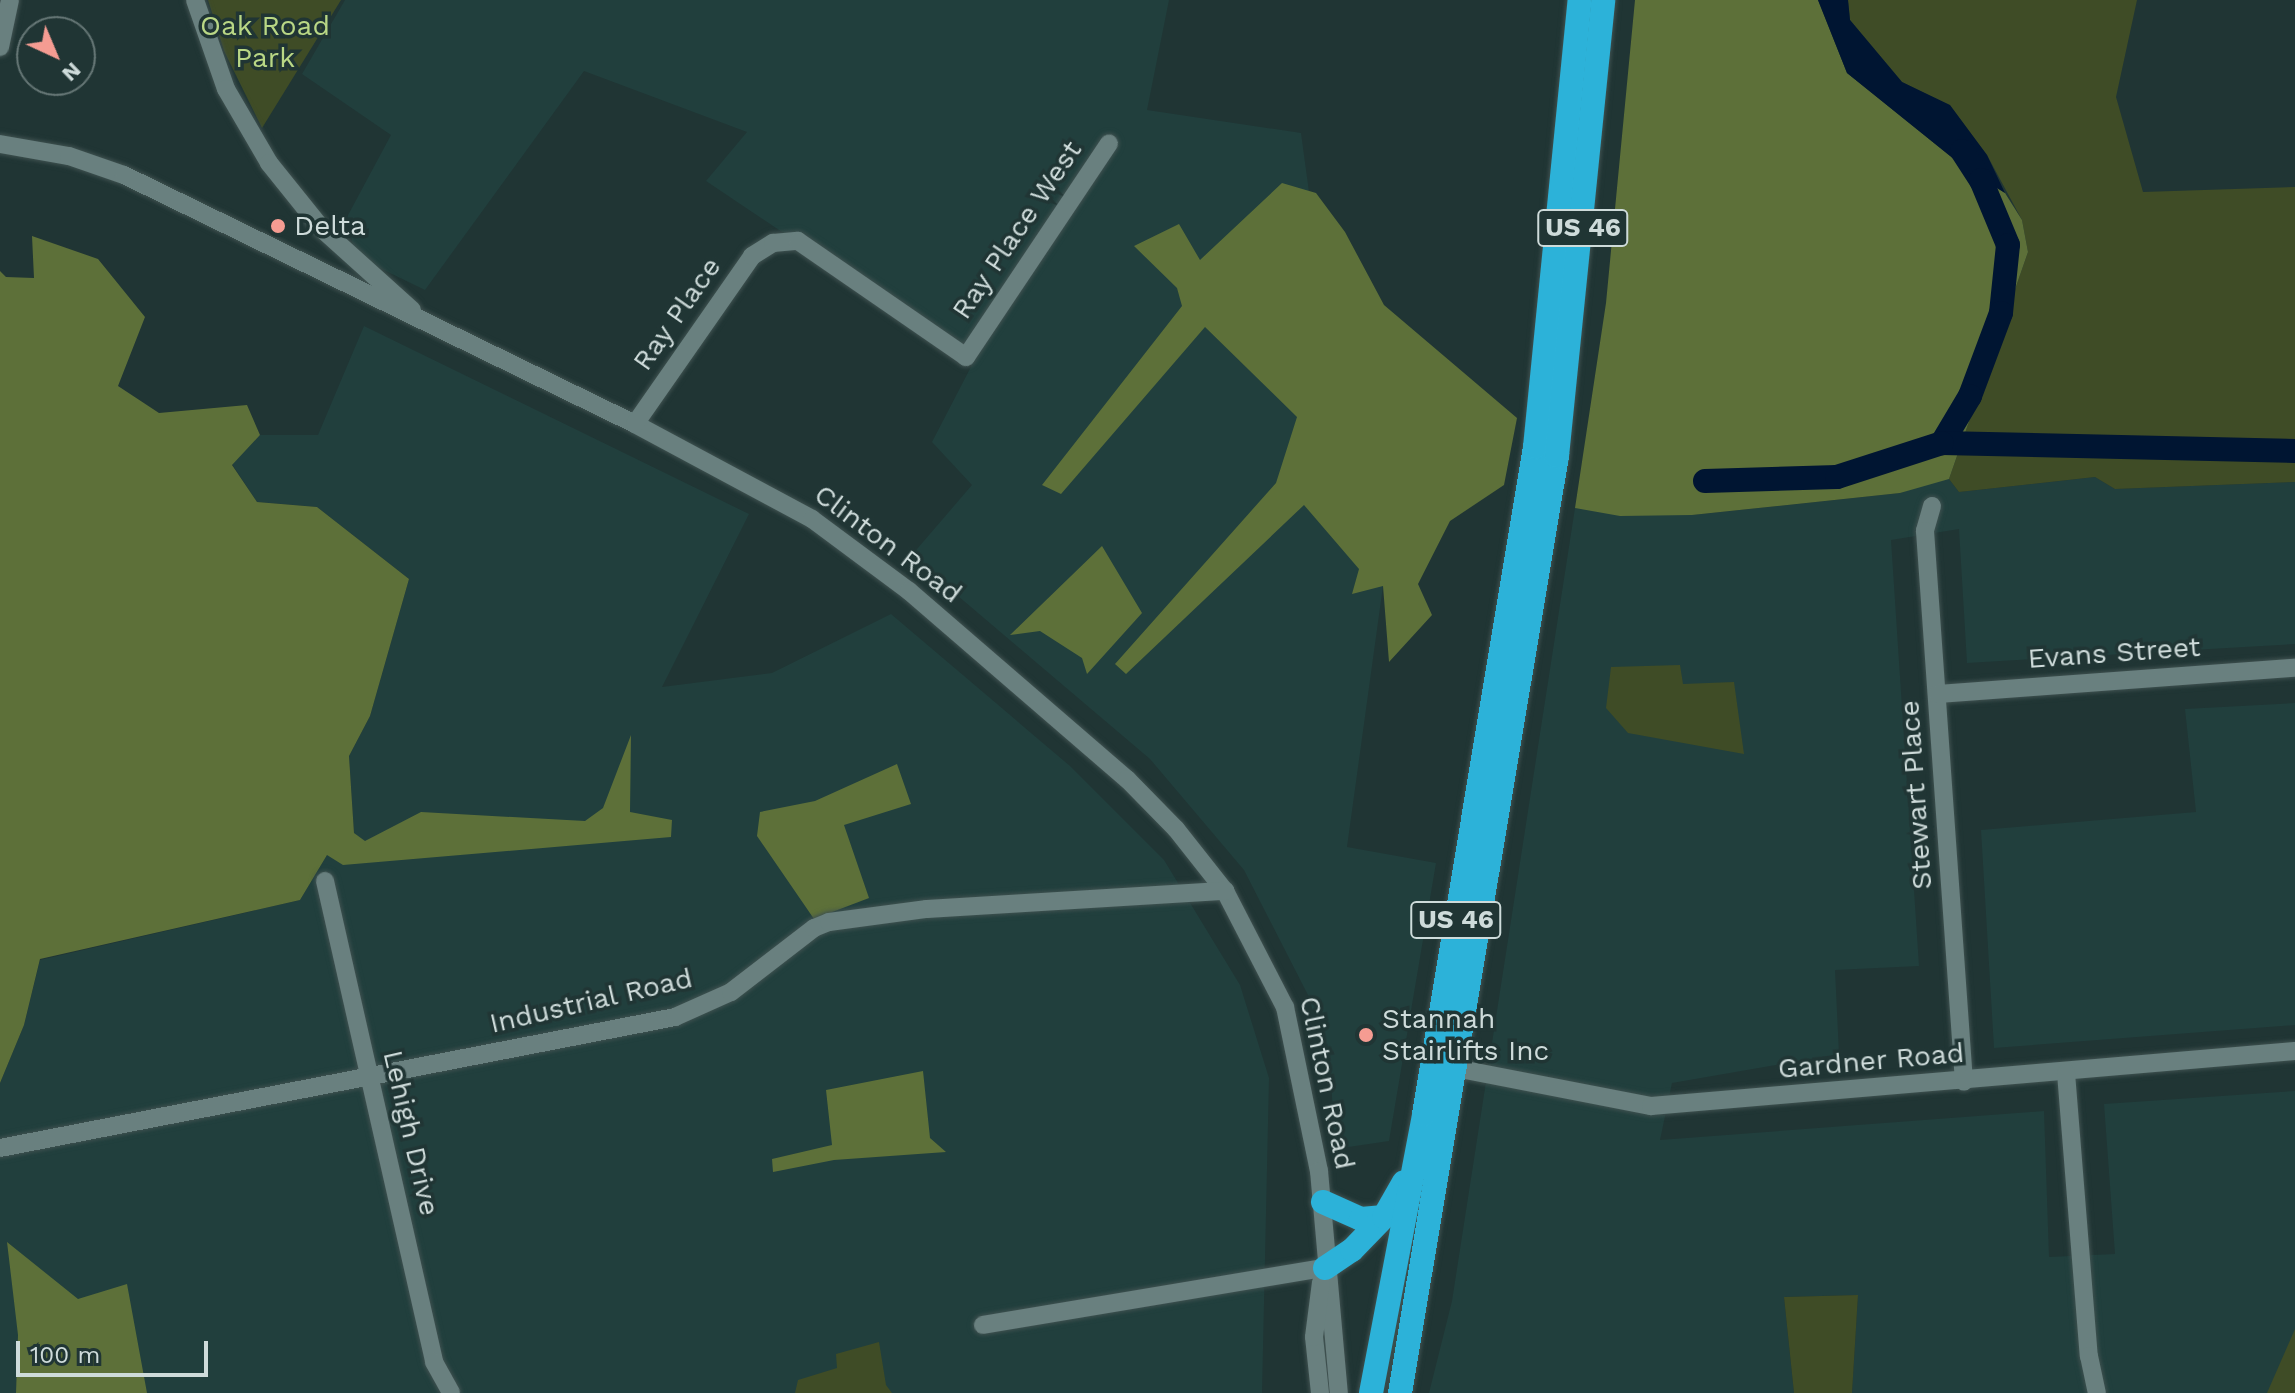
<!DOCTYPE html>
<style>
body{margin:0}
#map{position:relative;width:2295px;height:1393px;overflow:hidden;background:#203534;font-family:"Work Sans",sans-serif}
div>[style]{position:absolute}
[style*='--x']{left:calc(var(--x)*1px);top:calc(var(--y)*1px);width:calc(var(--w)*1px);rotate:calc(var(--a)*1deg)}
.built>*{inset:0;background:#213f3d}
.green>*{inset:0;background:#3f4c26}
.forest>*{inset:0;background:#5d7039}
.water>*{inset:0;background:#001532}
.river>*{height:24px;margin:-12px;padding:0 12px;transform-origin:12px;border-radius:12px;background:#001532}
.roads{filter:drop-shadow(0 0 2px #3f5150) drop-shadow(0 0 2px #3f5150)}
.minor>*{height:18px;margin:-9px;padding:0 9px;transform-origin:9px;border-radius:9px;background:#69807f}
.highway>*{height:24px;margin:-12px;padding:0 12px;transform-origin:12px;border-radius:12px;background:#2cb2d9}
.dots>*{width:22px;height:22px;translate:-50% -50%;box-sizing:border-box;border:4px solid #203534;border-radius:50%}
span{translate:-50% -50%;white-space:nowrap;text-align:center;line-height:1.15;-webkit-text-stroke:7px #203534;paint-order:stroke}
.shield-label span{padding:2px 6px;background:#203534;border:2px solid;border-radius:6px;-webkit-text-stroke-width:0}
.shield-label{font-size:26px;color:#cedbda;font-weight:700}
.park-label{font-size:28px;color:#b9d785}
.poi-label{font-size:28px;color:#cedbda}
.left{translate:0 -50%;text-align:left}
.street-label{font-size:28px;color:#cedbda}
.north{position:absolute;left:16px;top:16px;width:80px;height:80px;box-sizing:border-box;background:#203534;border:2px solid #667776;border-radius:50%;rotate:136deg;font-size:22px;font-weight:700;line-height:32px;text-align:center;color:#cedbda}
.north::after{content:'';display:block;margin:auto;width:28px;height:36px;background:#f59c92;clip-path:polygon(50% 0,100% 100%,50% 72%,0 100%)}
.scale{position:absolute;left:16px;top:1341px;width:192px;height:36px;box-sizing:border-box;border:4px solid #cedbda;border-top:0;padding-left:10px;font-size:24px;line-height:28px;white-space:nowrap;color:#cedbda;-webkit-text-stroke:6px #203534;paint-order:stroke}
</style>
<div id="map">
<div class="built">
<i style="clip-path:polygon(345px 0,1169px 0,1147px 110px,1301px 133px,1309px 192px,1193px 315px,1303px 422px,1383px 586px,1347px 847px,1436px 863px,1389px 1141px,1335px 1149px,1331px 1079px,1309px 997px,1244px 870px,1150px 759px,911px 556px,972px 485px,932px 442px,974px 361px,706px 181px,747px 132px,584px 71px,425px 290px,355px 256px,347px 217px,391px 135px,302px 74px)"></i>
<i style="clip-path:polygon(364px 326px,749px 514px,662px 687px,772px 673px,891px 614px,1070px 766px,1164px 860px,1240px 985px,1269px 1078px,1262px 1393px,0 1393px,0 1083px,24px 1025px,40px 960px,300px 900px,334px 843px,354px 833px,349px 756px,370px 716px,409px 579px,317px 507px,257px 502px,232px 464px,260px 435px,318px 435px)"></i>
<i style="clip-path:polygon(2095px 477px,2115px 489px,2295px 482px,2295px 644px,1967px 663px,1959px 529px,1891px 540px,1919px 966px,1835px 970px,1839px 1054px,1672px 1083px,1660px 1140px,2044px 1111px,2049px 1257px,2115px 1254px,2104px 1104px,2295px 1091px,2295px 1393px,1852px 1393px,1858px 1295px,1784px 1297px,1794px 1393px,1429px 1393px,1452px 1301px,1575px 508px,1692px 515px,1900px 493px,1935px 480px,1949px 479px,1959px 492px)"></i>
<i style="clip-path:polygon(2295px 703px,2295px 1025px,1994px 1048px,1981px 830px,2196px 812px,2185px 709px)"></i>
</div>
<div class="green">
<i style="clip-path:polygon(208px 0,341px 0,262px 128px,224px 51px)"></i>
<i style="clip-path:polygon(1848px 0,2137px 0,2116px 97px,2143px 192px,2295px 187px,2295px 482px,2115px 489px,2095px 477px,1959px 492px,1949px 479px,2028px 252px,2022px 220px,1987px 155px,1950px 106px,1902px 82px,1850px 20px)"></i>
<i style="clip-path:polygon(1680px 665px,1683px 684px,1734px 682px,1744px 754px,1628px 733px,1606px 708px,1611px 667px)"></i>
<i style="clip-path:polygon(1858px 1295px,1852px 1393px,1794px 1393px,1784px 1297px)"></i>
<i style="clip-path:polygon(2295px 1329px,2295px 1393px,2267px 1393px)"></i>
<i style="clip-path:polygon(879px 1342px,886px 1385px,892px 1393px,795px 1393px,798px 1380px,837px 1368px,836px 1354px)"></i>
</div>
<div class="forest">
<i style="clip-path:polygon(1635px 0,1818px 0,1847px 73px,1965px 168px,2005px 193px,2022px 220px,2028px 252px,1949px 479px,1900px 493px,1692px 515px,1620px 516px,1575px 508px,1606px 303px)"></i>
<i style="clip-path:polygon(1282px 183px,1316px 193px,1345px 232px,1384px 305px,1517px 418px,1504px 485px,1450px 521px,1418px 584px,1432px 615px,1389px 662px,1383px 586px,1352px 594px,1359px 569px,1304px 505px,1126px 674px,1115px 664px,1276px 483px,1297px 417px,1205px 327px,1061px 494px,1042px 485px,1182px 306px,1177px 288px,1134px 246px,1179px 224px,1200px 260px)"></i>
<i style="clip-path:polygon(32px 236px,98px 259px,145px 317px,118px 386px,159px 413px,247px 405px,260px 435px,232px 465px,257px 502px,317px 507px,409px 579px,370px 716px,349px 756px,354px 833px,365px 841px,421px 812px,585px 821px,603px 808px,631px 735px,630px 812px,672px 820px,671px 837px,343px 865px,327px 855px,300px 900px,40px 959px,24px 1025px,0 1083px,0 271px,6px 277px,34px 278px)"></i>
<i style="clip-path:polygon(1102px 546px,1142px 613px,1087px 674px,1082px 658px,1040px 631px,1010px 635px)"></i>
<i style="clip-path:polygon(897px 764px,911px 804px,844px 825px,869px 898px,814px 919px,757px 836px,760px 812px,815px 801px)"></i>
<i style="clip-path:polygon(923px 1071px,930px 1138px,946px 1152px,834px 1160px,773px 1172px,772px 1159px,832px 1145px,826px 1090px)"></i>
<i style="clip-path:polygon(7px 1242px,78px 1299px,127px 1284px,147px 1393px,16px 1393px,18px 1335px)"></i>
</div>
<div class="water">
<i style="clip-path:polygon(1818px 0,1848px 0,1850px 20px,1902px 82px,1950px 105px,1987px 155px,2005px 193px,1965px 168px,1847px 73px)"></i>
</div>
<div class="river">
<i style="--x:1962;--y:151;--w:35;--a:57"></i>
<i style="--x:1981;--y:180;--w:70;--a:67.4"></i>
<i style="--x:2008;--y:245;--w:68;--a:95.9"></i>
<i style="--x:2001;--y:313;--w:89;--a:110.5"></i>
<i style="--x:1970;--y:396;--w:55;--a:120.8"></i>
<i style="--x:1942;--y:443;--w:353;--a:1.3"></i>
<i style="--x:1705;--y:481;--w:132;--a:-1.7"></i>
<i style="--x:1837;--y:477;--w:110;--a:-17.9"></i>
</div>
<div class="roads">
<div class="minor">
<i style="--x:195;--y:0;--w:94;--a:70.8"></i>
<i style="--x:226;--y:89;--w:86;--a:59.8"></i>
<i style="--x:269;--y:163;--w:85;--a:51.2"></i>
<i style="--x:322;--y:229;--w:121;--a:42"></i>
<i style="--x:0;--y:47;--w:48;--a:-78"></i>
<i style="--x:0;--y:144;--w:70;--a:9.9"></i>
<i style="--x:69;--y:156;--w:58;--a:19.1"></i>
<i style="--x:124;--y:175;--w:568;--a:25.98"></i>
<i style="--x:635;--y:424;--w:201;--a:28.2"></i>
<i style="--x:812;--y:519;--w:121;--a:36.6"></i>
<i style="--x:909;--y:591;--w:288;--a:40.8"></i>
<i style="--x:1127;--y:779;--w:70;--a:45.6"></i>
<i style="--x:1176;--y:829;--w:79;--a:51.7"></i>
<i style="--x:1225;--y:891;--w:131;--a:62.7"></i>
<i style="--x:1285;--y:1007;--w:167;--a:78.3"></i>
<i style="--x:1319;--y:1171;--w:223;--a:84.9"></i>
<i style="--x:635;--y:424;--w:205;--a:-55.1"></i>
<i style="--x:752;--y:256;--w:25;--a:-32"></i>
<i style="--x:773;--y:243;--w:25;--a:-5"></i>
<i style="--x:798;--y:241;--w:204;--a:34.6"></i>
<i style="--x:966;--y:357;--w:257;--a:-56.2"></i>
<i style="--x:1932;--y:506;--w:26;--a:106"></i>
<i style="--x:1925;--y:531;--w:552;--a:85.95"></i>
<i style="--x:1937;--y:694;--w:359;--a:-4.2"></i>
<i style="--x:325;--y:881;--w:493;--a:77.2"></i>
<i style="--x:434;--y:1362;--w:35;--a:61"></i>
<i style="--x:1455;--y:1068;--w:200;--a:11"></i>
<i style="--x:1651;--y:1106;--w:646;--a:-4.88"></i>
<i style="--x:2066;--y:1073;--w:284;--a:85.4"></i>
<i style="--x:2089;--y:1356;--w:38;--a:78"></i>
<i style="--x:0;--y:1148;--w:688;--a:-10.98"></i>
<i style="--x:675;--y:1017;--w:61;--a:-24.1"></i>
<i style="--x:731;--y:992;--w:105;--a:-37.6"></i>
<i style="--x:814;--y:928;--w:16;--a:-22"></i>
<i style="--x:829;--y:922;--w:99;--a:-7.6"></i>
<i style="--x:927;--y:909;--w:299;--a:-3.5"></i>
<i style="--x:983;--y:1325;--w:347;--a:-9.5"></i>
<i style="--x:1320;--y:1393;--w:56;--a:-96.1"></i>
<i style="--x:1314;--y:1337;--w:55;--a:-82.7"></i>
</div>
<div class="highway">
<i style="--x:1323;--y:1202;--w:42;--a:24.1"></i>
<i style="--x:1361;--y:1219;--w:23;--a:-5"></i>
<i style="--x:1325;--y:1268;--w:32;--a:-34"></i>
<i style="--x:1352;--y:1250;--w:46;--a:-45.9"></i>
<i style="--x:1384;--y:1217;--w:40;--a:-60.3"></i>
<i style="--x:1371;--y:1393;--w:284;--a:-79.2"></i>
<i style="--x:1424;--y:1114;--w:676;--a:-80.55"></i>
<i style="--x:1535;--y:447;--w:449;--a:-84.3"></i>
<i style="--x:1400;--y:1393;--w:950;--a:-80.49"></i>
<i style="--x:1557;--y:456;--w:458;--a:-84.2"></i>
</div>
</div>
<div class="dots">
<i style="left:278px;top:226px;background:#f59c92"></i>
<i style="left:1366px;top:1035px;background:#f59c92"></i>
</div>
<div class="shield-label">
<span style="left:1583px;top:228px">US 46</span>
<span style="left:1456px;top:920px">US 46</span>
</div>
<div class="park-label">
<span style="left:265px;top:42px">Oak Road<br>Park</span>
</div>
<div class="poi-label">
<span class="left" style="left:294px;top:226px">Delta</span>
<span class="left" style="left:1382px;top:1035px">Stannah<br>Stairlifts Inc</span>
</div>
<div class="street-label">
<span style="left:1017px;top:230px;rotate:-56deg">Ray Place West</span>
<span style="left:677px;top:314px;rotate:-55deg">Ray Place</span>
<span style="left:888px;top:544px;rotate:37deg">Clinton Road</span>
<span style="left:2114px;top:653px;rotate:-4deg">Evans Street</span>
<span style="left:1916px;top:795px;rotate:-94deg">Stewart Place</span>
<span style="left:591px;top:1001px;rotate:-13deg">Industrial Road</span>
<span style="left:1871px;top:1061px;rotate:-5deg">Gardner Road</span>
<span style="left:1327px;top:1083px;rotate:78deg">Clinton Road</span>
<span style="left:411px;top:1133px;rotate:77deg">Lehigh Drive</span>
</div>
<div class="north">N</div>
<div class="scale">100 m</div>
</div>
